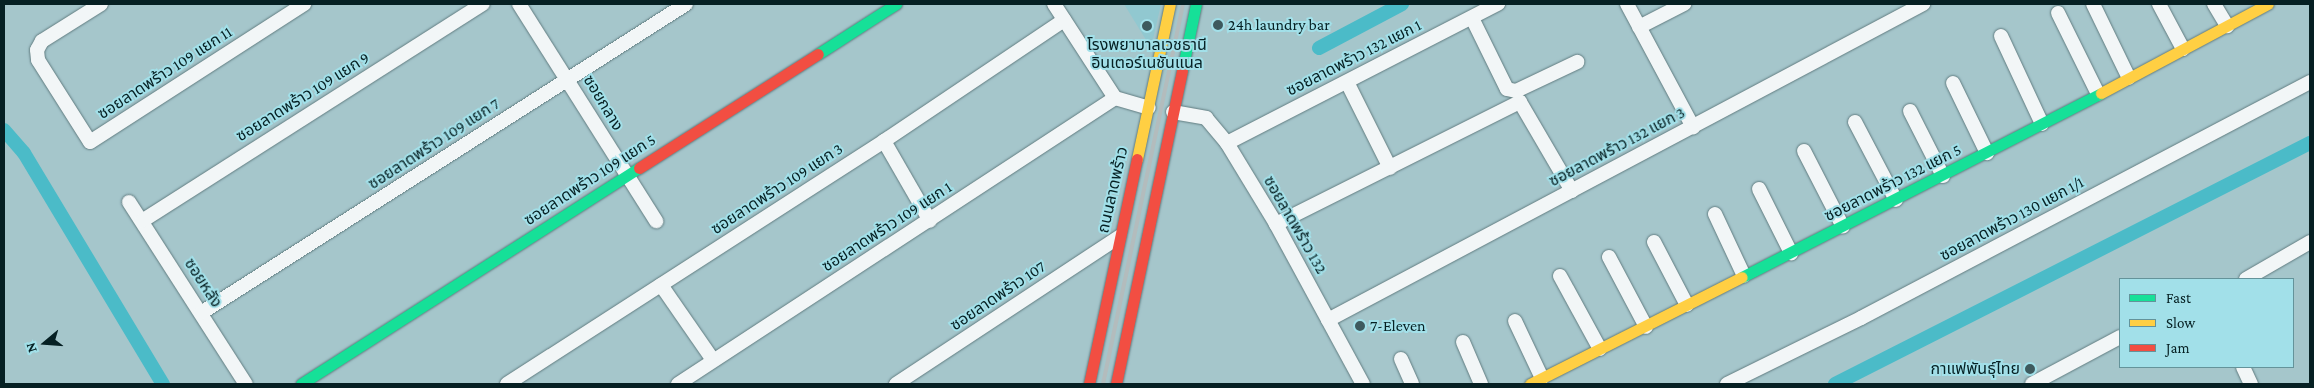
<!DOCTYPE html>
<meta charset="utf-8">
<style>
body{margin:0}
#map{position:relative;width:2314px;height:388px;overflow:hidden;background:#a5c6cb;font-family:"Crimson Pro","Noto Sans Thai",serif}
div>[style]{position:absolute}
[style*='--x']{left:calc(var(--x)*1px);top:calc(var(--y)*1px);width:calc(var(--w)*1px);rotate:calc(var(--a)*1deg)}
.built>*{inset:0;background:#91c8d0}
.canal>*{height:14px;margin:-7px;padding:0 7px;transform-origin:7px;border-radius:7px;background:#4bbbc8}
.roads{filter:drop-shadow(0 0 1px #617c80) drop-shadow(0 0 1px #617c80)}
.street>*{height:14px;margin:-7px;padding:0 7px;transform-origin:7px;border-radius:7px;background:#f2f6f7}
.fast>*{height:11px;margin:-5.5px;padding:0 5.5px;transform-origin:5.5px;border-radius:5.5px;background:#16e098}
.slow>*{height:11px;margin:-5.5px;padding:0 5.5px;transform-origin:5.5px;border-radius:5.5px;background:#ffcf43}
.jam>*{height:11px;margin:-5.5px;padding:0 5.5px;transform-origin:5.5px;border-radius:5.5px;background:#f24e42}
.rail>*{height:4px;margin:-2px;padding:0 2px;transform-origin:2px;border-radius:2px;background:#b3bcbd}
.dots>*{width:14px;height:14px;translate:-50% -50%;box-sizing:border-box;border:2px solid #a2e0e9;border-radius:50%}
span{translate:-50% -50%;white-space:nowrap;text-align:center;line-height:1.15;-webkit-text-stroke:4px #a2e0e9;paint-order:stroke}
.poi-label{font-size:16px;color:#062023}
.left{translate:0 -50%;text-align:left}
.right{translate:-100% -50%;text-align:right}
.street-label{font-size:16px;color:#062023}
.frame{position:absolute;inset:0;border:5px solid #062023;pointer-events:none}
.legend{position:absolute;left:2119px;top:278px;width:175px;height:90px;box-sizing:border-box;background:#a2e0e9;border:1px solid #64939a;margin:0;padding:6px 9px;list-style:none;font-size:15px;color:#062023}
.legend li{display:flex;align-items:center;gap:10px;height:25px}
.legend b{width:25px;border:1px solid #64939a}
.north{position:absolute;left:20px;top:318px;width:50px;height:50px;-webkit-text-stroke:4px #a2e0e9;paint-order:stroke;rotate:252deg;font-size:14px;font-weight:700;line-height:20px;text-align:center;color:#062023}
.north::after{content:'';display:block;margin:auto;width:18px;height:22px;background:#062023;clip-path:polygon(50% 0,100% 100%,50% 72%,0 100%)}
</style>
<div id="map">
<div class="built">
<i style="clip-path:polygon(1124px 4px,1161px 4px,1151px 48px)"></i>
</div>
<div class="canal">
<i style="--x:1319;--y:48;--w:94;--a:-27.9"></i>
<i style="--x:4;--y:130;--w:30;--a:49"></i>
<i style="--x:24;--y:153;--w:270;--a:59"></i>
<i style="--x:1835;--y:384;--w:533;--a:-26.9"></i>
</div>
<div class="roads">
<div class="street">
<i style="--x:101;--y:4;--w:70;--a:147.9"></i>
<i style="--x:42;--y:41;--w:10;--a:119"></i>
<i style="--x:37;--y:50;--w:10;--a:84"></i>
<i style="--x:38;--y:60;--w:97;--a:57.6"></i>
<i style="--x:90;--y:142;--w:255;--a:-32.8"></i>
<i style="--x:519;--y:4;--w:257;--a:57.7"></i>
<i style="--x:1054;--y:4;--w:112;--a:57"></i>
<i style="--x:1115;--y:98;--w:35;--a:16"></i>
<i style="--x:1627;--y:4;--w:140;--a:61.8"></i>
<i style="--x:2093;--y:4;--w:82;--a:64.1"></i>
<i style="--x:2159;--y:4;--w:51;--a:61.9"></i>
<i style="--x:2214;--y:4;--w:26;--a:59"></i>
<i style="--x:2058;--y:13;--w:90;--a:63.7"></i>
<i style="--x:1472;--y:18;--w:79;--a:63.8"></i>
<i style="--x:1507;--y:89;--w:9;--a:13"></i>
<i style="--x:1516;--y:91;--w:68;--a:-25.4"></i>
<i style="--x:1639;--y:27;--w:51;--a:-27.1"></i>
<i style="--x:2001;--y:36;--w:97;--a:65"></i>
<i style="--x:1347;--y:82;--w:96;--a:63.4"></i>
<i style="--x:1953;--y:83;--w:78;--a:64.1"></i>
<i style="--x:1910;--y:111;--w:73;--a:63.1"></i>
<i style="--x:1173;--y:112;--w:34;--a:10"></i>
<i style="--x:1206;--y:118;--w:33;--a:50"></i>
<i style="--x:1227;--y:143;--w:95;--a:58.8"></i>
<i style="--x:1276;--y:224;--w:182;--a:61.5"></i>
<i style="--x:1855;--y:122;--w:88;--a:62.3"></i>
<i style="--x:884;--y:141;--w:92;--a:60.1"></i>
<i style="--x:1227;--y:143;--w:305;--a:-27.2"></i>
<i style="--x:1804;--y:151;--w:85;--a:62.8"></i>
<i style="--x:1759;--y:189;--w:72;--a:63.4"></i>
<i style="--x:129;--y:202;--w:216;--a:57.3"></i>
<i style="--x:1715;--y:214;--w:68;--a:64.9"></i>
<i style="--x:142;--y:221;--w:404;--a:-32.5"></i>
<i style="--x:1276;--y:224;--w:273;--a:-26.6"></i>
<i style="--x:1520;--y:102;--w:103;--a:59.7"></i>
<i style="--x:1654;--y:242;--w:71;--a:62.4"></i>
<i style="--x:1609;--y:257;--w:79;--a:62.1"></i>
<i style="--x:1560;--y:276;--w:83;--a:61.3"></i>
<i style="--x:2246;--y:279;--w:74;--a:-30"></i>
<i style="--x:661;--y:285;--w:91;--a:55.3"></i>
<i style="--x:201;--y:313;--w:575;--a:-32.5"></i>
<i style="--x:1328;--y:320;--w:674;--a:-27.97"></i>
<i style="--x:1515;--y:321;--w:63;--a:64.7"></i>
<i style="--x:1463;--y:342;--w:46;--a:66.8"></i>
<i style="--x:1401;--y:359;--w:27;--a:66"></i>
<i style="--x:2243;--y:367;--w:19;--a:65"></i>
<i style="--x:507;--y:384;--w:449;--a:-32.8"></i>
<i style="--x:884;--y:141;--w:217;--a:-33.9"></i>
<i style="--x:678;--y:384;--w:522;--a:-33.2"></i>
<i style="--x:896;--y:384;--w:267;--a:-33.4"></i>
<i style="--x:1727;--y:384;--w:149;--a:-26.2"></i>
<i style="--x:1861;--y:318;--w:507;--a:-27.73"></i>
<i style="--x:2032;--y:384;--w:100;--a:-28.1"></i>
</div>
<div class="fast">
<i style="--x:818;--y:54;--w:93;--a:-32.7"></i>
<i style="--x:1182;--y:71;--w:68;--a:-78.2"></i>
<i style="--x:1742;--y:277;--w:403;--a:-27.1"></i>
<i style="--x:301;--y:384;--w:401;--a:-32.6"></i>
</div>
<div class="slow">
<i style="--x:2101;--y:93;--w:189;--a:-28.1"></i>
<i style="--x:1137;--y:159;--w:158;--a:-78"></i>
<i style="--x:1530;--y:384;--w:237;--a:-26.8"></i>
</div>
<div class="jam">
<i style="--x:639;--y:168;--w:212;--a:-32.5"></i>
<i style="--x:1089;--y:384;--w:230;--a:-78"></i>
<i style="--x:1116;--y:384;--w:320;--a:-78.1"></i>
</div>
</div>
<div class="rail">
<i style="--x:1103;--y:384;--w:388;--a:-78.1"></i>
</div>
<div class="dots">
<i style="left:1218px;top:25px;background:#3e5a5e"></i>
<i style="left:1147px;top:26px;background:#3e5a5e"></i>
<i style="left:1360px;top:326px;background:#3e5a5e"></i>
<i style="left:2030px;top:369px;background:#3e5a5e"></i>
</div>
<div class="poi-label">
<span class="left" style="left:1228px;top:25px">24h laundry bar</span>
<span style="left:1147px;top:54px">โรงพยาบาลเวชธานี<br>อินเตอร์เนชันแนล</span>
<span class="left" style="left:1370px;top:326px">7-Eleven</span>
<span class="right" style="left:2020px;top:369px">กาแฟพันธุ์ไทย</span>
</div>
<div class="street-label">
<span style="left:1354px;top:58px;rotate:-27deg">ซอยลาดพร้าว 132 แยก 1</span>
<span style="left:165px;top:73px;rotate:-33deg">ซอยลาดพร้าว 109 แยก 11</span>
<span style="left:303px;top:97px;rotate:-32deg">ซอยลาดพร้าว 109 แยก 9</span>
<span style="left:603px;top:103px;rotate:59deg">ซอยกลาง</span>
<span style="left:434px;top:144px;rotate:-33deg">ซอยลาดพร้าว 109 แยก 7</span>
<span style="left:1617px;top:147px;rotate:-28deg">ซอยลาดพร้าว 132 แยก 3</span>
<span style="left:590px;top:180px;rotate:-33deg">ซอยลาดพร้าว 109 แยก 5</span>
<span style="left:1893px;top:183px;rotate:-27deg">ซอยลาดพร้าว 132 แยก 5</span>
<span style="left:777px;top:189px;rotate:-33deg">ซอยลาดพร้าว 109 แยก 3</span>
<span style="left:1113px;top:190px;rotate:-77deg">ถนนลาดพร้าว</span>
<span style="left:2012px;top:219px;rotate:-28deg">ซอยลาดพร้าว 130 แยก 1/1</span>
<span style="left:1295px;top:225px;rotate:60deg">ซอยลาดพร้าว 132</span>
<span style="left:887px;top:227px;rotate:-33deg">ซอยลาดพร้าว 109 แยก 1</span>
<span style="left:203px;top:283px;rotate:57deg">ซอยหลัง</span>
<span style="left:998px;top:296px;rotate:-34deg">ซอยลาดพร้าว 107</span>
</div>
<div class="frame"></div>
<ul class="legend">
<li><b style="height:6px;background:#16e098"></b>Fast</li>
<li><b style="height:6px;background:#ffcf43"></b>Slow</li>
<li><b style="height:6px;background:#f24e42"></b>Jam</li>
</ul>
<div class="north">N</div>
</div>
